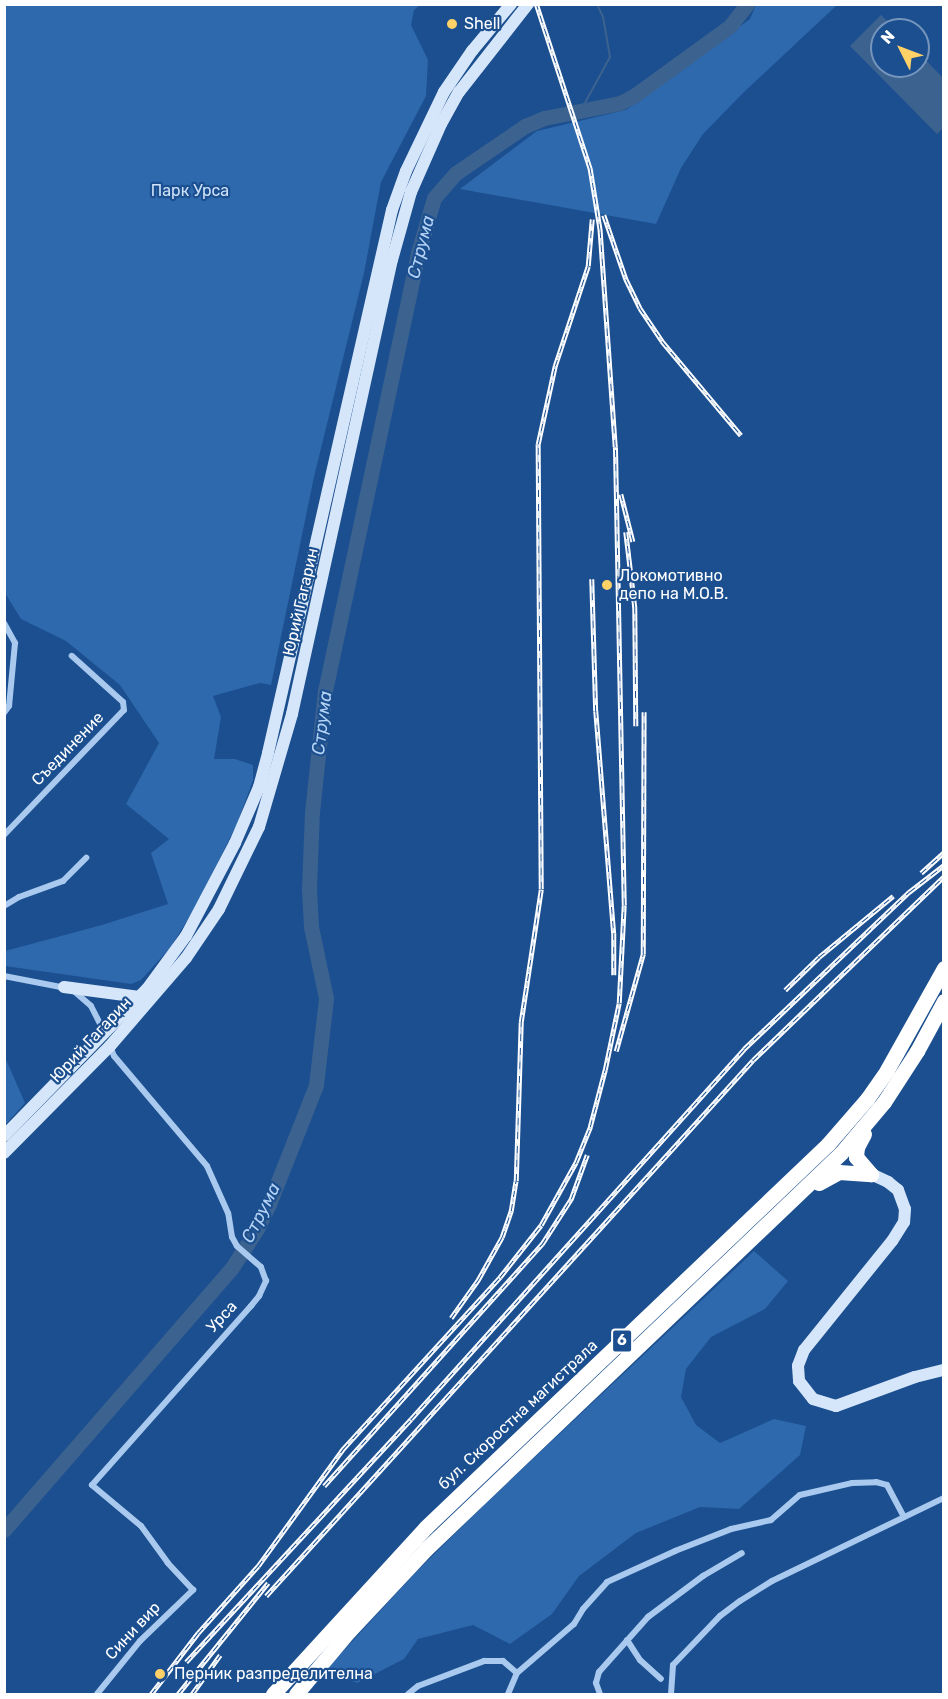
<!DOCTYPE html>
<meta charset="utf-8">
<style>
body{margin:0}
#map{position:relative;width:948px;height:1699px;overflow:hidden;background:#1b4f8f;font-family:Rubik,sans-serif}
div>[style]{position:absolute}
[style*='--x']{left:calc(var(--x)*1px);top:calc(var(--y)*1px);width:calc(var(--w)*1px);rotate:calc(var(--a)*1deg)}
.green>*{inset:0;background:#2e69ad}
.water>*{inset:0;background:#3c6290}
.stream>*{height:2px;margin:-1px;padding:0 1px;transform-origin:1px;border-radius:1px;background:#3c6290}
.river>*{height:15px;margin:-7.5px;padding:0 7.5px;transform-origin:7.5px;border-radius:7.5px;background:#3c6290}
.street>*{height:6px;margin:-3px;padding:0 3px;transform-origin:3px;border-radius:3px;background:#a9c9ee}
.secondary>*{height:12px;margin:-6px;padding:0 6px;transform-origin:6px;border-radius:6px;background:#d6e6fa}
.highway>*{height:15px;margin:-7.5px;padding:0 7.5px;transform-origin:7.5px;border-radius:7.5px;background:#fff}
.rail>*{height:4.5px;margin-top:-2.25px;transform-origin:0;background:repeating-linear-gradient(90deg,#1b4f8f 0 7px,#fff 0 14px);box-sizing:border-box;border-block:2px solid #fff}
.dots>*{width:16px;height:16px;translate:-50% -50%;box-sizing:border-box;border:3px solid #1b4f8f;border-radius:50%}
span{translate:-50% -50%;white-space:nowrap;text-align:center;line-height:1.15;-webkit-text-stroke:4.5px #1b4f8f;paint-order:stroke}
.shield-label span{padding:2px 4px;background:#1b4f8f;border:2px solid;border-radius:4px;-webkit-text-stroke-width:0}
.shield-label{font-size:15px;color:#fff;font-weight:700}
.poi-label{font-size:16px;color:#fff}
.left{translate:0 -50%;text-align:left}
.park-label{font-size:16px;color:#cfe3fa}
.street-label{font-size:16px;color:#fff}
.water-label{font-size:18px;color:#b5d3f5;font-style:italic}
.frame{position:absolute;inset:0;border:6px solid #fff;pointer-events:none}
.north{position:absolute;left:870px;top:18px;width:60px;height:60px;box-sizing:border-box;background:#1b4f8f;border:2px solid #7695bc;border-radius:50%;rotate:312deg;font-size:16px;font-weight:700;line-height:24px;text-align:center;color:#fff}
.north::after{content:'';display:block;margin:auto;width:21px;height:27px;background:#ffd166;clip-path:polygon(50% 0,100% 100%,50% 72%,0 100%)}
</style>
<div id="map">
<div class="green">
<i style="clip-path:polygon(5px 5px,420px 5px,414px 10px,411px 25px,428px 60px,426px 96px,381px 182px,364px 273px,314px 477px,271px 685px,260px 683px,213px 696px,221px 717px,214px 759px,235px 759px,253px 765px,253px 780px,237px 824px,195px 908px,170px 948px,141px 980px,131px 984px,5px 966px,5px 951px,102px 925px,168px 904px,151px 853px,169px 839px,126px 804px,159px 743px,120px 685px,66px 641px,21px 619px,5px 593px)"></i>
<i style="clip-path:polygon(756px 5px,837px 5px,743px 93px,703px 134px,681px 168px,656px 224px,460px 189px,537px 131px,626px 110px,750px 19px)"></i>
<i style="clip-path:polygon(4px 1055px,25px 1103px,5px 1125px,4px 1125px)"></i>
<i style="clip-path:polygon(754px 1251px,788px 1281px,765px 1309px,711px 1337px,686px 1369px,681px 1397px,696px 1425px,720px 1443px,774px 1419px,806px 1426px,800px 1455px,739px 1509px,700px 1507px,636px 1533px,579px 1576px,552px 1614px,510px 1644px,473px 1625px,418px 1639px,404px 1659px,357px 1683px,325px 1671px,416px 1572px,486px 1503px)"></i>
</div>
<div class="water">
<i style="clip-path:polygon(881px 15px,896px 30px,882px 30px,882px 66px,918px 66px,918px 52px,943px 78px,943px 128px,937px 134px,850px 46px)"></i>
</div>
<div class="stream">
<i style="--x:580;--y:112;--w:63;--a:-61.4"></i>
<i style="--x:610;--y:57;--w:41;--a:-99.9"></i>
<i style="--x:603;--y:17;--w:14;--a:-115"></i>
</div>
<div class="river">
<i style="--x:4;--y:1530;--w:346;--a:-49"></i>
<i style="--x:231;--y:1269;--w:48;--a:-57"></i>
<i style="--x:257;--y:1229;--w:28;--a:-64"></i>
<i style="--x:269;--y:1204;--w:128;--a:-68.4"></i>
<i style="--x:316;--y:1085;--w:88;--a:-83.4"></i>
<i style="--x:326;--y:998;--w:73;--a:-101.9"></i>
<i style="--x:311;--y:927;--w:38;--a:-93"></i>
<i style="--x:309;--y:889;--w:77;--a:-87.8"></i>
<i style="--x:312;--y:812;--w:122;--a:-83.9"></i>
<i style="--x:325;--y:691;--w:448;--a:-78"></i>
<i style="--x:418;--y:253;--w:57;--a:-73.8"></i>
<i style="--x:434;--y:198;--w:33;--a:-49"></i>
<i style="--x:456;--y:173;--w:83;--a:-34.3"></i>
<i style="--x:525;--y:126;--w:21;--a:-23"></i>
<i style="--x:544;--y:118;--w:77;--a:-11.2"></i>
<i style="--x:620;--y:103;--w:17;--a:-28"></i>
<i style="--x:635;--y:95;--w:117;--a:-36"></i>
<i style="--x:730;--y:26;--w:28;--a:-52"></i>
</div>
<div class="street">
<i style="--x:4;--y:623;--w:23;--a:61"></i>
<i style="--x:15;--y:643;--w:63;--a:95.4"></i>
<i style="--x:9;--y:706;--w:9;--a:126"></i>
<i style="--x:4;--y:835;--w:173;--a:-46.2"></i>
<i style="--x:124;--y:710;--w:8;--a:-97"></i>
<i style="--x:123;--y:702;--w:69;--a:-138"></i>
<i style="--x:4;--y:906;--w:17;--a:-31"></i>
<i style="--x:19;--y:897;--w:47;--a:-20"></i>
<i style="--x:63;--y:881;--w:33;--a:-45"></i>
<i style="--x:4;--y:976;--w:63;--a:11"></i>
<i style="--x:75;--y:992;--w:21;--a:41"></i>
<i style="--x:91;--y:1006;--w:31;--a:63"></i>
<i style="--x:627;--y:1640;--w:24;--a:57"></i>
<i style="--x:640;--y:1660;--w:28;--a:42"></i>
<i style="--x:97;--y:1694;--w:68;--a:-50.9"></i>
<i style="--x:140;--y:1641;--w:74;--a:-43.9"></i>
<i style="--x:193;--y:1590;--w:37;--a:-133"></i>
<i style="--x:168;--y:1563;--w:46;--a:-126.1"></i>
<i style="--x:141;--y:1526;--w:64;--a:-140.1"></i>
<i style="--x:92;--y:1485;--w:239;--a:-48.4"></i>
<i style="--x:251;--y:1306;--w:13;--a:-51"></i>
<i style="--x:259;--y:1296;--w:17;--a:-65"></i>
<i style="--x:266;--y:1281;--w:15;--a:-110"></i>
<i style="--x:261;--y:1267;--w:32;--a:-139"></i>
<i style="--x:237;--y:1246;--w:10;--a:-119"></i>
<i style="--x:232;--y:1237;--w:24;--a:-99"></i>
<i style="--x:228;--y:1213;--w:51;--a:-114.1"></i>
<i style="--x:207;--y:1166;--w:144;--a:-130.2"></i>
<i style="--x:114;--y:1056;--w:11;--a:-112"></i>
<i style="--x:408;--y:1694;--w:13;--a:-39"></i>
<i style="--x:418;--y:1686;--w:71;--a:-20.7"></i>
<i style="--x:484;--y:1661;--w:19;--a:0"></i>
<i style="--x:503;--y:1661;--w:18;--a:41"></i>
<i style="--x:508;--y:1694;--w:23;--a:-67"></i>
<i style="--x:517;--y:1673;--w:75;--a:-40.7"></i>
<i style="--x:574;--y:1624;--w:17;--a:-59"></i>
<i style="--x:583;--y:1609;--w:36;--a:-48"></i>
<i style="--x:607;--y:1582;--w:75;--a:-24.5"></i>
<i style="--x:675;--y:1551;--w:60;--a:-21.4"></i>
<i style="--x:731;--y:1529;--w:41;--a:-12.7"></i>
<i style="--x:771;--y:1520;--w:38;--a:-41"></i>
<i style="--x:800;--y:1495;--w:53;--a:-13"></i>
<i style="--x:852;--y:1483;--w:24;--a:-2"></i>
<i style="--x:876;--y:1482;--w:11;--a:15"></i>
<i style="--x:887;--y:1485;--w:36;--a:62"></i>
<i style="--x:600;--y:1694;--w:12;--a:-110"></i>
<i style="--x:596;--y:1683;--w:11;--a:-75"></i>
<i style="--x:599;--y:1672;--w:74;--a:-48.3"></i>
<i style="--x:648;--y:1617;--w:69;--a:-36.7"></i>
<i style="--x:703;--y:1576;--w:45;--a:-30.5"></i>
<i style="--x:671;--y:1694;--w:29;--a:-86"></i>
<i style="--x:673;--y:1665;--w:68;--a:-46.2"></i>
<i style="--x:720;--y:1616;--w:25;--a:-37"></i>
<i style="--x:740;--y:1601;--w:38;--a:-32"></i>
<i style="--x:772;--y:1581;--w:191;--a:-25.8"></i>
</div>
<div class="secondary">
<i style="--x:64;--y:987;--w:76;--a:7.6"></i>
<i style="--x:4;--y:1136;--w:205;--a:-45.8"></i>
<i style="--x:147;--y:989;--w:66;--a:-53.7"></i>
<i style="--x:186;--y:936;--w:105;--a:-62.2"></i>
<i style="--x:235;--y:843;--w:61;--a:-66.8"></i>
<i style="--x:259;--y:787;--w:35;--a:-75"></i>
<i style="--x:268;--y:753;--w:557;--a:-77.14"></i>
<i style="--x:392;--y:210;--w:41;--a:-70.3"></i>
<i style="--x:406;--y:171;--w:88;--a:-64.3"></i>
<i style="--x:444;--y:92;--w:50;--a:-55.7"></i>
<i style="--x:472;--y:51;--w:61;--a:-50.3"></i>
<i style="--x:4;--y:1153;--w:151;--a:-45.3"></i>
<i style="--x:110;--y:1046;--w:116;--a:-49.2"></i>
<i style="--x:186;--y:958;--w:59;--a:-56"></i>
<i style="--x:219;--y:909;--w:91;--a:-64"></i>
<i style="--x:259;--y:827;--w:118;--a:-73.7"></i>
<i style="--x:292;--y:714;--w:465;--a:-77.6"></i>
<i style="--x:392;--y:260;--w:71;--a:-74.4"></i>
<i style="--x:411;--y:192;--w:74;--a:-66.2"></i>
<i style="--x:441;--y:124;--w:37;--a:-61"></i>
<i style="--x:459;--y:92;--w:112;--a:-51.9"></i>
<i style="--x:871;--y:1174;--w:19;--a:25"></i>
<i style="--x:888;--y:1182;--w:13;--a:39"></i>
<i style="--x:898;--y:1190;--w:20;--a:70"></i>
<i style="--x:905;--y:1209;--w:13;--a:94"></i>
<i style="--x:904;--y:1222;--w:22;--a:122"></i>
<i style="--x:892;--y:1241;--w:140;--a:128.9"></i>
<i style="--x:804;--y:1350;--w:17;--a:111"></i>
<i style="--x:798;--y:1366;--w:15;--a:86"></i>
<i style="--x:799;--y:1381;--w:23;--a:52"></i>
<i style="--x:813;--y:1399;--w:24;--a:17"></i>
<i style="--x:836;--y:1406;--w:84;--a:-20.2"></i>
<i style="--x:915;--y:1377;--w:30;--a:-14"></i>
</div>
<div class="highway">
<i style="--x:864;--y:1134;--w:15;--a:118"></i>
<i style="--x:857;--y:1147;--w:10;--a:96"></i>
<i style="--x:856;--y:1157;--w:23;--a:49"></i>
<i style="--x:819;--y:1183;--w:23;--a:-29"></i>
<i style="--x:839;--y:1172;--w:32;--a:4"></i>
<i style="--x:273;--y:1694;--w:226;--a:-47.5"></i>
<i style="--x:426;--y:1527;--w:555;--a:-43.61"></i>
<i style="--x:828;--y:1144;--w:60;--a:-49.1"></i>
<i style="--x:867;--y:1099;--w:35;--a:-55"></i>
<i style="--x:887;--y:1070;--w:117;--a:-60.8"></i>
<i style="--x:296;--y:1694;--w:82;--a:-49.9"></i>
<i style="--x:349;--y:1631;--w:112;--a:-46.8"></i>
<i style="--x:426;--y:1549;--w:574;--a:-43.66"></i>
<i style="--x:841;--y:1153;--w:67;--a:-49.9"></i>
<i style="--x:884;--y:1102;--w:61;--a:-57.1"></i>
<i style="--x:917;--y:1051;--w:57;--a:-61.6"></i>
</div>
<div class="rail">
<i style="--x:604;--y:215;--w:68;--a:71"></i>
<i style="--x:626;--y:279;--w:32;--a:64"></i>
<i style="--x:640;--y:308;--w:40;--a:56"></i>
<i style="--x:662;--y:341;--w:123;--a:50"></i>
<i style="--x:621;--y:494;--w:49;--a:75.7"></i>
<i style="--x:626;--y:532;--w:76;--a:83.2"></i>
<i style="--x:635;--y:607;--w:119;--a:89.5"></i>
<i style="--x:592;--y:579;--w:132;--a:88.3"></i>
<i style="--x:596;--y:711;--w:223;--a:85.4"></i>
<i style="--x:614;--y:933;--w:42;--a:90"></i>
<i style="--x:921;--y:873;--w:31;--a:-42"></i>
<i style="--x:785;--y:990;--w:47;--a:-44.1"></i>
<i style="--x:819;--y:957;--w:96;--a:-39.5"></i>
<i style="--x:616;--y:1051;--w:101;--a:-74.4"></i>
<i style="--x:643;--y:954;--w:242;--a:-89.8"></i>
<i style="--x:451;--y:1318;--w:47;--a:-54.6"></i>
<i style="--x:478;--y:1280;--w:49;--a:-60.8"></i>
<i style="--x:502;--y:1237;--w:28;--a:-71"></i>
<i style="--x:511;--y:1211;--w:30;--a:-81"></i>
<i style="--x:516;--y:1181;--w:159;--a:-88.2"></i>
<i style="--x:521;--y:1022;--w:134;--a:-81.4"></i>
<i style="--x:541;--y:889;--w:445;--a:-90.4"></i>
<i style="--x:538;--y:444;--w:80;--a:-77.7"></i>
<i style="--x:555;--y:366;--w:105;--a:-71.7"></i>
<i style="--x:588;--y:266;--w:47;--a:-85.1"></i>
<i style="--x:324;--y:1486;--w:326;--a:-48"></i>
<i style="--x:542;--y:1244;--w:54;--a:-57.2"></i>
<i style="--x:571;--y:1199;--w:47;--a:-70"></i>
<i style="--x:266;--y:1596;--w:724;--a:-47.74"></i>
<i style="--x:753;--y:1060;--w:265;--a:-43.9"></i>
<i style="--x:186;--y:1662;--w:331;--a:-47.2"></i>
<i style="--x:411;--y:1419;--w:498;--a:-48"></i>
<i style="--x:744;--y:1049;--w:228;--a:-43.6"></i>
<i style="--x:909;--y:892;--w:44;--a:-37.6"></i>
<i style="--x:151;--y:1694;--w:77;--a:-52.4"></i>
<i style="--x:198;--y:1633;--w:90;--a:-48.2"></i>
<i style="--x:258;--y:1566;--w:145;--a:-54"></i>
<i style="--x:343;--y:1449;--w:233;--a:-47.6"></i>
<i style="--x:500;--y:1277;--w:66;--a:-51.7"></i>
<i style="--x:541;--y:1225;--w:72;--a:-60.9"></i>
<i style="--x:576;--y:1162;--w:38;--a:-68"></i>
<i style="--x:590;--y:1127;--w:59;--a:-75.3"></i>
<i style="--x:605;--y:1070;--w:68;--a:-78.2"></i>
<i style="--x:619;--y:1003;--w:98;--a:-87.1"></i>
<i style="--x:624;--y:905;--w:458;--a:-91.1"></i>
<i style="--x:615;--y:447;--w:217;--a:-94"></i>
<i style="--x:600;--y:231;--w:63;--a:-99.2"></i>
<i style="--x:590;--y:169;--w:174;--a:-108.1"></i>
<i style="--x:178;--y:1694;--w:143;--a:-51"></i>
<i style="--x:192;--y:1694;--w:48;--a:-54.3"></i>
</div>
<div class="dots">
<i style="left:452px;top:24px;background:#ffd166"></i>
<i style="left:607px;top:585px;background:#ffd166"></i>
<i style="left:160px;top:1674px;background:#ffd166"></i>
</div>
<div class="shield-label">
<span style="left:622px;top:1341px">6</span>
</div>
<div class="poi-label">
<span class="left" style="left:464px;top:24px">Shell</span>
<span class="left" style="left:619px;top:585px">Локомотивно<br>депо на М.О.В.</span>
<span class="left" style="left:174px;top:1674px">Перник разпределителна</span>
</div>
<div class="park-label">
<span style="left:190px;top:191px">Парк Урса</span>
</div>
<div class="street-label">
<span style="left:301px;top:602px;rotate:-77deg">Юрий Гагарин</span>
<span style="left:68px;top:749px;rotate:-46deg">Съединение</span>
<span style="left:91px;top:1040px;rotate:-47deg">Юрий Гагарин</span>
<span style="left:222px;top:1317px;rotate:-47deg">Урса</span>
<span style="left:518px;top:1415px;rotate:-43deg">бул. Скоростна магистрала</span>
<span style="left:133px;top:1631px;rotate:-47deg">Сини вир</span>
</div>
<div class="water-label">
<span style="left:421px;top:247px;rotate:-76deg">Струма</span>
<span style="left:322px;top:723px;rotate:-83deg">Струма</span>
<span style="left:261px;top:1213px;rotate:-63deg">Струма</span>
</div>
<div class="frame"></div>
<div class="north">N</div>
</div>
